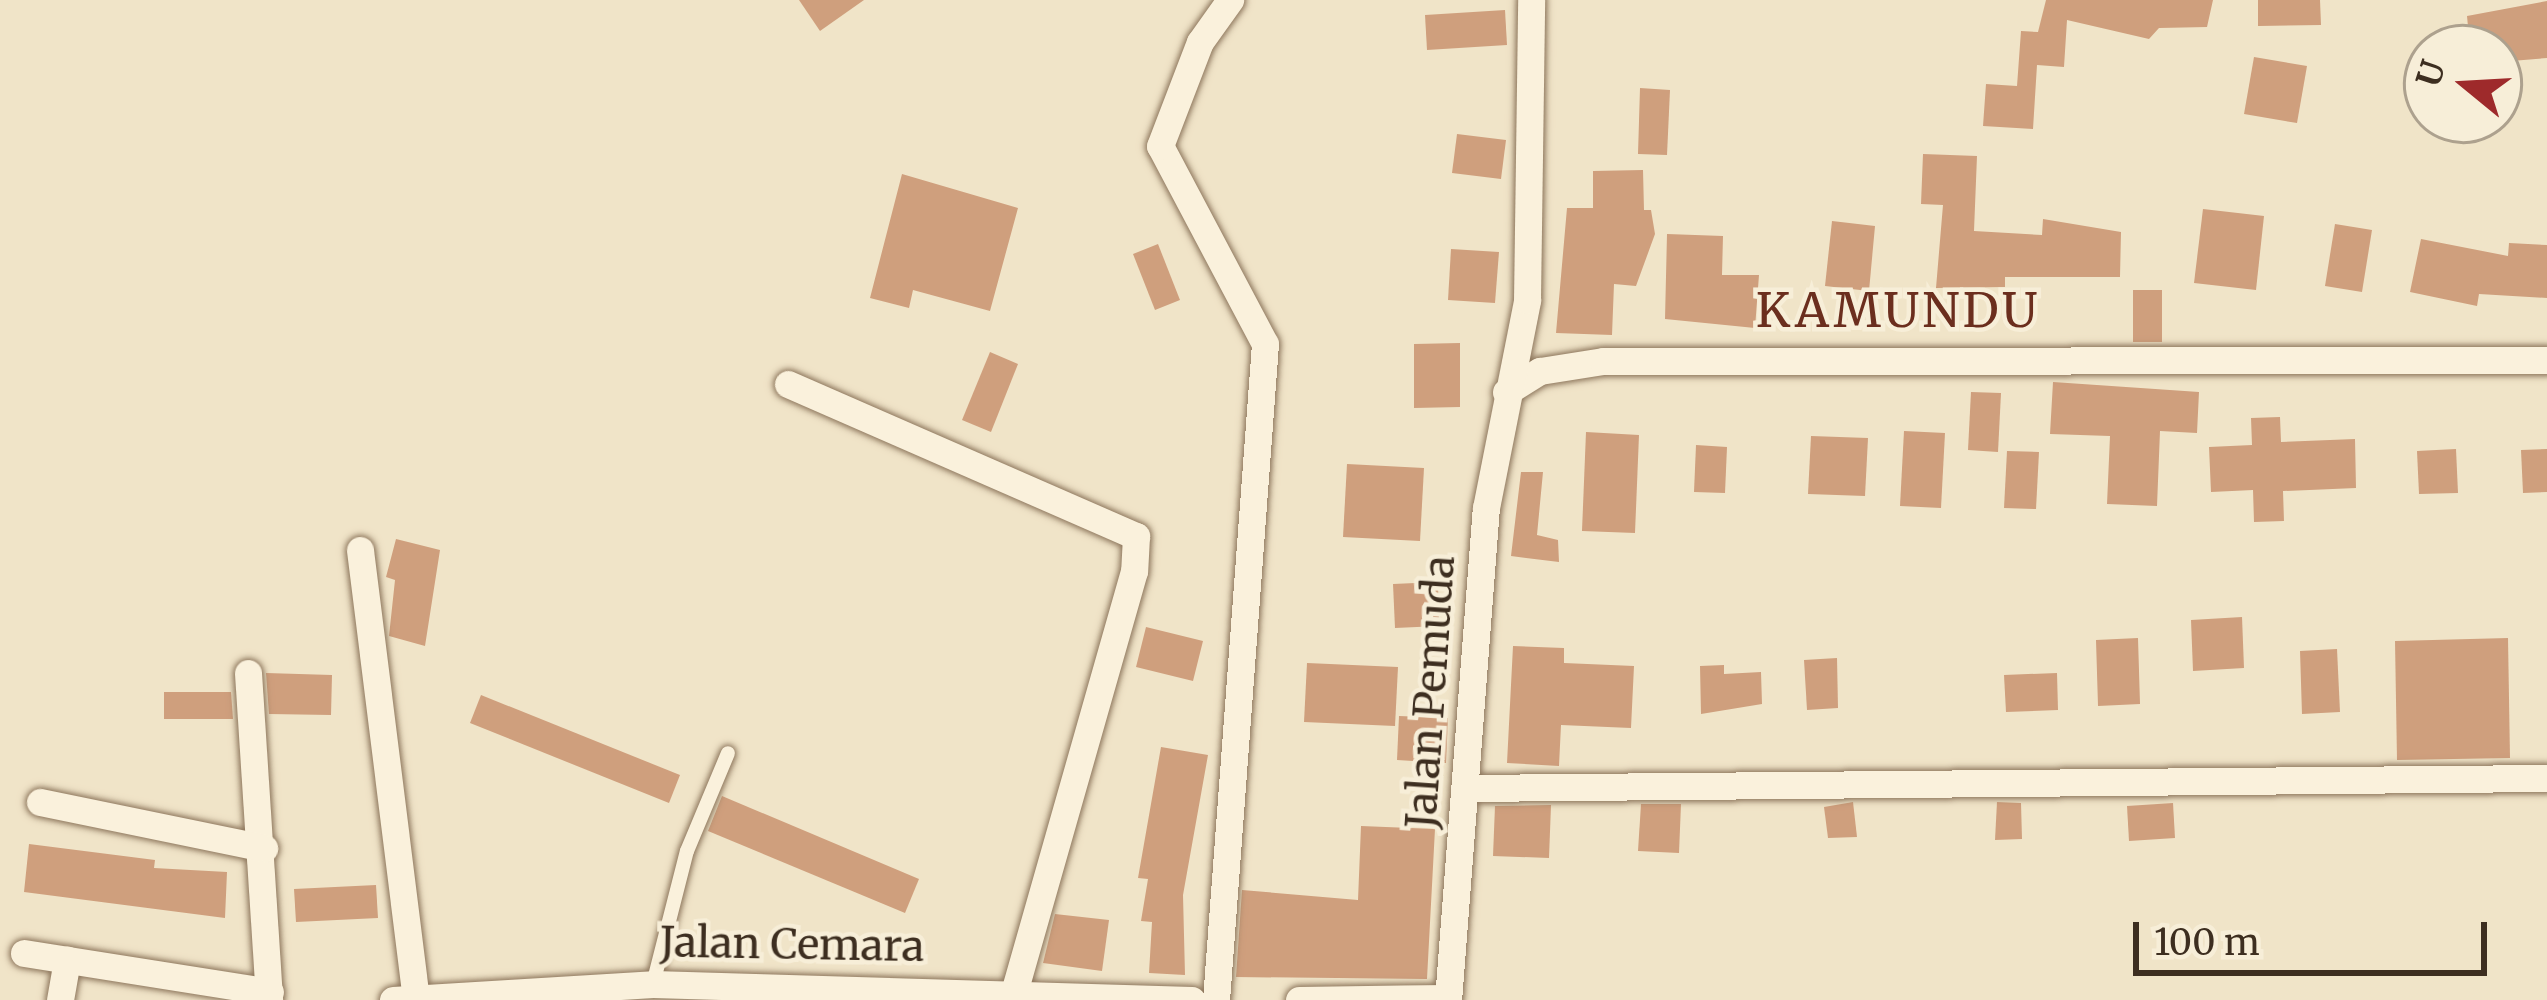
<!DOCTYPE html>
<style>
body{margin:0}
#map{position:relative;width:2547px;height:1000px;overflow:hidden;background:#f0e4c8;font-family:Merriweather,serif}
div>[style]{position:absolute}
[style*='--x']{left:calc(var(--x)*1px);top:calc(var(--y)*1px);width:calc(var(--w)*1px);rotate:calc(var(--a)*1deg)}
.building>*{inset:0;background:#cf9f7d}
.roads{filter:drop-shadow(0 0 3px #8d765c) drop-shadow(0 0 3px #8d765c)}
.service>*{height:14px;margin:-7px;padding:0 7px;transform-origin:7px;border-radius:7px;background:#faf1dc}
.minor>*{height:27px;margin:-13.5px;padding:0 13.5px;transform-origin:13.5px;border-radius:13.5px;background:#faf1dc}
span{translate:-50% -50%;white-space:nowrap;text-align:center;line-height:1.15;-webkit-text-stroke:9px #f7eed8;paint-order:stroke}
.street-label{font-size:42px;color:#3d2e20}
.quarter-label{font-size:48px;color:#6b2e1e;letter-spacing:3px}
.north{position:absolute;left:2403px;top:24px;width:120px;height:120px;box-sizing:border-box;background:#f7eed8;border:3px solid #ada18e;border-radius:50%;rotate:288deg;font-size:33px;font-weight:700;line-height:48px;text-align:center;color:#3d2e20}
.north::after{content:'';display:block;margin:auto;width:42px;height:54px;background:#9e2a2b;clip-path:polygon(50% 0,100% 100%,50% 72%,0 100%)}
.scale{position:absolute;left:2133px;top:922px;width:354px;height:54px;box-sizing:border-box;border:6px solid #3d2e20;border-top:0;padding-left:15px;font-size:36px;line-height:42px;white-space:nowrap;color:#3d2e20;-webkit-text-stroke:9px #f7eed8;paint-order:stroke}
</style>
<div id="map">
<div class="building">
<i style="clip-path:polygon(799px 0,864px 0,820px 31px)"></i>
<i style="clip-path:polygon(2046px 0,2213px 0,2207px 27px,2159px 28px,2149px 39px,2067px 20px,2064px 67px,2037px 65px,2033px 129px,1983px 126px,1986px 84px,2017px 86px,2021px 31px,2038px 32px)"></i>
<i style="clip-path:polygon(2258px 0,2320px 0,2321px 25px,2258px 26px)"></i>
<i style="clip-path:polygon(2547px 1px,2547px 58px,2499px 62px,2499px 48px,2470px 48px,2467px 16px)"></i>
<i style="clip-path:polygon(1505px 10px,1507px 45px,1427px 50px,1425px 15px)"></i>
<i style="clip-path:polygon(2254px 57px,2307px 66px,2297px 123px,2244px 114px)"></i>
<i style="clip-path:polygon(1640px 88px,1670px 90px,1667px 155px,1638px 154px)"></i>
<i style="clip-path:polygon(1457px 134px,1506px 140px,1501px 179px,1452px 173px)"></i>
<i style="clip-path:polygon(1923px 154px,1977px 156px,1974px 231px,2042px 235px,2043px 219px,2121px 232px,2120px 277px,2005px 277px,2005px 287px,1936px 288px,1943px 205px,1921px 204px)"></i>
<i style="clip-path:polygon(1643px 170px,1644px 210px,1651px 210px,1655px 234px,1636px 286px,1614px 284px,1612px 335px,1556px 333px,1567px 208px,1593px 208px,1593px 171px)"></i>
<i style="clip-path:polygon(902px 174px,1018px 208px,990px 311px,913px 290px,909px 308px,870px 298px)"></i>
<i style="clip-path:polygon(2203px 209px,2264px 216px,2256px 290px,2194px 283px)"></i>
<i style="clip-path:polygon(1832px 221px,1875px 226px,1869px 291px,1825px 286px)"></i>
<i style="clip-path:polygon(2335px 224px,2372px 230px,2362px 292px,2325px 286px)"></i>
<i style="clip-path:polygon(1667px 234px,1723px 236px,1722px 275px,1759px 275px,1755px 328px,1665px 319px)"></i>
<i style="clip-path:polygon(2421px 239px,2508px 256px,2509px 243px,2547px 245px,2547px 298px,2479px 294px,2477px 306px,2410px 292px)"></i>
<i style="clip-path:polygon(1158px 244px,1180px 300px,1155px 310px,1133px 254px)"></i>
<i style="clip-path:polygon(1451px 249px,1499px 252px,1495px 303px,1448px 300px)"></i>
<i style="clip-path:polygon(2133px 290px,2162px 290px,2162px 342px,2133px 342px)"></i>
<i style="clip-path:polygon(1460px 343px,1460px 407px,1414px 408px,1414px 344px)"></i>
<i style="clip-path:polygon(990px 352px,1018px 364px,991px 432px,962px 420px)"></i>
<i style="clip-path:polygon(2053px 382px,2199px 392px,2197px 433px,2160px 431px,2157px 506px,2107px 504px,2110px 436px,2050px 434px)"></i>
<i style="clip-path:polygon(1971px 392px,2001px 393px,1998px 452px,1968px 450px)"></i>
<i style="clip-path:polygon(2280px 417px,2281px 442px,2355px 439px,2356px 488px,2283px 491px,2284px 521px,2254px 522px,2253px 490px,2211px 492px,2209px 447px,2252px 445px,2251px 418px)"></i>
<i style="clip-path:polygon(1904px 431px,1945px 433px,1941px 508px,1900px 506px)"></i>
<i style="clip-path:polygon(1586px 432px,1639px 435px,1635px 533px,1582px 531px)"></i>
<i style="clip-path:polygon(1811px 436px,1868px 438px,1865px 496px,1808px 494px)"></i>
<i style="clip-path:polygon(1696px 445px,1727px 447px,1725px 493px,1694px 492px)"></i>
<i style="clip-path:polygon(2456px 449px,2458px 493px,2419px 494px,2417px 451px)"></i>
<i style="clip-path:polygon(2547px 449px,2547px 492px,2523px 493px,2521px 450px)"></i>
<i style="clip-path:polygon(2007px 451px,2039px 452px,2036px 509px,2004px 508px)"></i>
<i style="clip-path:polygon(1347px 464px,1424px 468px,1420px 541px,1343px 537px)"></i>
<i style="clip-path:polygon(1521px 472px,1543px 472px,1537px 535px,1558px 540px,1559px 562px,1511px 556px)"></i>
<i style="clip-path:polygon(396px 539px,440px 550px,425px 646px,389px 636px,395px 580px,386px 577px)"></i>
<i style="clip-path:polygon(1438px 582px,1439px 626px,1395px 628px,1393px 584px)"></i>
<i style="clip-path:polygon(2242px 617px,2244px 668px,2193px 671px,2191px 620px)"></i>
<i style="clip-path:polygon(1146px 627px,1203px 641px,1193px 681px,1136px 667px)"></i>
<i style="clip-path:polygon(2138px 638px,2140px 704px,2098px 706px,2096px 640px)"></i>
<i style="clip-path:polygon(2508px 638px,2510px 758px,2397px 760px,2395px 641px)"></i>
<i style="clip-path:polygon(1513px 646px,1564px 648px,1564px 663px,1634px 666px,1631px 728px,1561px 725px,1559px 766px,1507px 763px)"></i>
<i style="clip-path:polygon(2337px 649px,2340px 712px,2302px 714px,2300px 651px)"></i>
<i style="clip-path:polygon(1837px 658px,1838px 708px,1807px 710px,1804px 660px)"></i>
<i style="clip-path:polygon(1307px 663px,1398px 667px,1395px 726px,1304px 722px)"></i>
<i style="clip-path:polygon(1724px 665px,1724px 674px,1761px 672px,1762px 704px,1701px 714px,1700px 666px)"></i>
<i style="clip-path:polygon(266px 673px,332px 675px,331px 715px,269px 714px)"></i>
<i style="clip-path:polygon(2057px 673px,2058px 710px,2006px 712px,2004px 675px)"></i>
<i style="clip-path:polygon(164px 692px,231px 692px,233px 719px,164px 719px)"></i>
<i style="clip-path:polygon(481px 695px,680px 775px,669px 803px,470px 723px)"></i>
<i style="clip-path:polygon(1399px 716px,1448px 718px,1446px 763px,1397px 760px)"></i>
<i style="clip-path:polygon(1161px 747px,1208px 755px,1183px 895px,1185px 975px,1149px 973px,1152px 922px,1141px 921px,1148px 879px,1138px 878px)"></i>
<i style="clip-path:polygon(722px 796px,919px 879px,905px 913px,708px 831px)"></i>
<i style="clip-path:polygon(1853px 802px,1857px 837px,1828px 838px,1824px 807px)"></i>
<i style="clip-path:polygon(1997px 802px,2021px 803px,2022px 839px,1995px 840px)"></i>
<i style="clip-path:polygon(2173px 803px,2175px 838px,2129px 841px,2127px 806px)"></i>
<i style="clip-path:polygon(1641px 804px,1681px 804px,1679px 853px,1638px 851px)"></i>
<i style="clip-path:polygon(1551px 805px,1549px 858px,1493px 856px,1495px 806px)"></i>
<i style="clip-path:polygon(1361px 826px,1435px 829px,1427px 979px,1236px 977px,1242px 890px,1358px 900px)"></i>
<i style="clip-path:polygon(29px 844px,155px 860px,154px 868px,227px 872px,225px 918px,24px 892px)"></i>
<i style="clip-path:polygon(376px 885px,378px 918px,296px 922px,294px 889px)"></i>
<i style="clip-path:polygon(1055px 914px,1109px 920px,1102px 971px,1043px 963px)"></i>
</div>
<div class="roads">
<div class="service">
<i style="--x:653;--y:984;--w:137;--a:-75.7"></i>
<i style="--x:687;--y:851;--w:106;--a:-67.3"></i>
</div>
<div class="minor">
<i style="--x:788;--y:384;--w:380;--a:23.6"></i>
<i style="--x:1136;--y:536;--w:35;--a:93"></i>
<i style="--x:1134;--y:571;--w:438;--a:105.9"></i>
<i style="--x:1506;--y:392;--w:40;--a:-32"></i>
<i style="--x:1540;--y:371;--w:64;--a:-9"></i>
<i style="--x:1603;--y:361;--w:944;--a:-0.06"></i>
<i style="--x:360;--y:550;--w:447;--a:82.9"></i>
<i style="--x:248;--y:673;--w:328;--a:86.3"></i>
<i style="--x:1466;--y:788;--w:1081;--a:-0.53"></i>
<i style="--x:40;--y:802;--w:229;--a:11.6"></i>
<i style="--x:24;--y:953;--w:249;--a:9"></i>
<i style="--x:60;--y:1000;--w:41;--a:-80.1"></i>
<i style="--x:393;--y:1000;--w:260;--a:-3.5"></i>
<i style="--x:653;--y:984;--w:539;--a:1.7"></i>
<i style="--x:1216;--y:1000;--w:658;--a:-85.73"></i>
<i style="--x:1265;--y:344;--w:224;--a:-117.9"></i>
<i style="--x:1160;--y:146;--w:111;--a:-69"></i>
<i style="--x:1200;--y:42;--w:52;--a:-54.5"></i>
<i style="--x:1299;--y:1000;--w:149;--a:-0.8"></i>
<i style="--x:1448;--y:1000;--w:493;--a:-85.6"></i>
<i style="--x:1486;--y:508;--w:212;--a:-78.8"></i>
<i style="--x:1527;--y:300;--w:300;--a:-89.2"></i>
</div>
</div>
<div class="street-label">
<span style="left:1430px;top:692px;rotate:-86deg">Jalan Pemuda</span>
<span style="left:792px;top:944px;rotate:1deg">Jalan Cemara</span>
</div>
<div class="quarter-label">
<span style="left:1898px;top:311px">KAMUNDU</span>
</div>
<div class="north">U</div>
<div class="scale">100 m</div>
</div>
